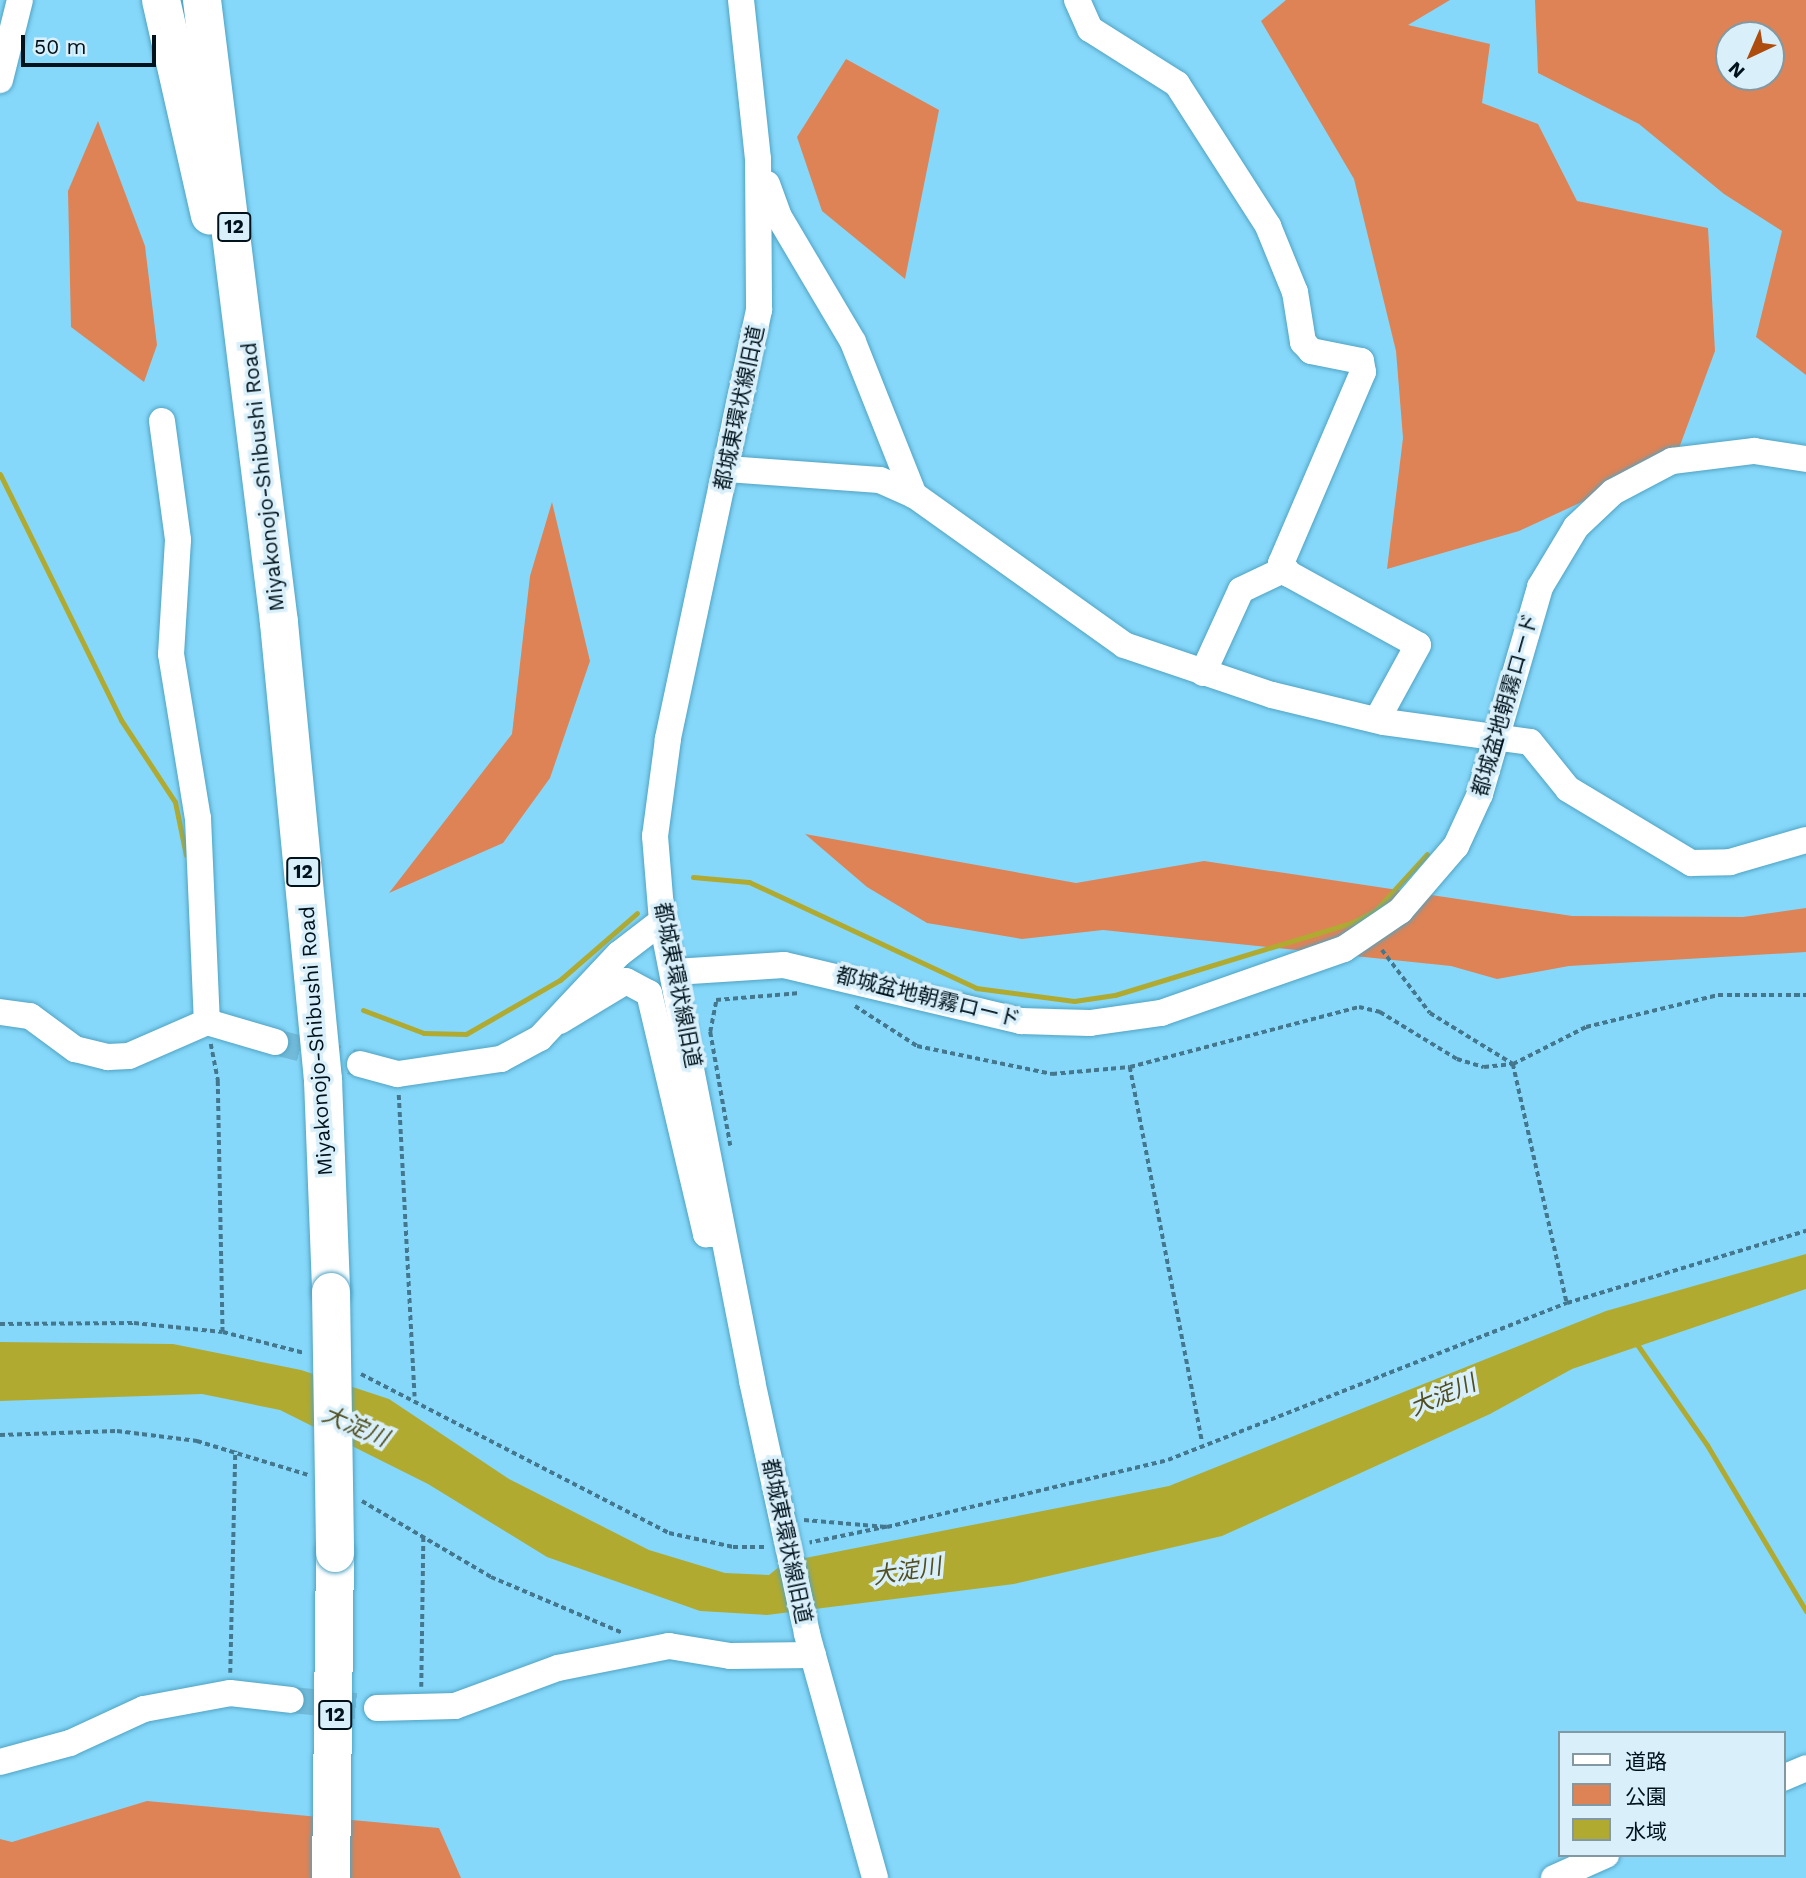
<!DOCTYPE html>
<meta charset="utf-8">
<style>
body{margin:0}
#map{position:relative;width:1806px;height:1878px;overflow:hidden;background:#86d8fa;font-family:"Work Sans","Noto Sans JP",sans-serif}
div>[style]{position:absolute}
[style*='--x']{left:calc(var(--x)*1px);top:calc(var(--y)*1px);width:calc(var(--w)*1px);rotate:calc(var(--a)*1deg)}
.green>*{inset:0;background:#de8356}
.water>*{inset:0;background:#b0aa31}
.stream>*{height:5px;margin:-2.5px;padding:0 2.5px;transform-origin:2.5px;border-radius:2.5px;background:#b0aa31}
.minor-tunnel>*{height:26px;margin-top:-13px;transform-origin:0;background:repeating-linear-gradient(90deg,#72bad9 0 26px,transparent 0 39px)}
.path>*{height:3.5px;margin-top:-1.75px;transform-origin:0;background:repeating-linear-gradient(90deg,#44778d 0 5px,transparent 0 8.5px)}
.roads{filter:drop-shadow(0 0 2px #50a3c3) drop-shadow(0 0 2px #50a3c3)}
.minor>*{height:26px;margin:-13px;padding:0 13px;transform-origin:13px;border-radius:13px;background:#fff}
.highway>*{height:38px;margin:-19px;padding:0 19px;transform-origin:19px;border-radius:19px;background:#fff}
.bridges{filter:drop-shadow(0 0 2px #50a3c3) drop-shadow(0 0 2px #50a3c3)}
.highway-bridge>*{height:38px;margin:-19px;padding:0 19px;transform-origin:19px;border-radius:19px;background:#fff}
span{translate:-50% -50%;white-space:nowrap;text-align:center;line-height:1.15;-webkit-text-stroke:7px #d9f0fb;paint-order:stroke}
.shield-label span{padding:2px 5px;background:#d9f0fb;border:2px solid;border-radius:5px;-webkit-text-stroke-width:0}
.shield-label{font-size:19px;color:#00131c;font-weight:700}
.street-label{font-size:21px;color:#00131c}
.water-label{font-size:23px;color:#514f20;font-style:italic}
.legend{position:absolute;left:1558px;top:1731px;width:228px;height:126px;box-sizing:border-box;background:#d9f0fb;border:2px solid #8298a2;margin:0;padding:9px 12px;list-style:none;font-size:21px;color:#00131c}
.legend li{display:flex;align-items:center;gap:14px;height:35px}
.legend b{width:35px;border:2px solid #8298a2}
.north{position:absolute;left:1715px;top:21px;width:70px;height:70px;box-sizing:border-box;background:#d9f0fb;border:2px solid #8298a2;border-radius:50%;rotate:224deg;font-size:19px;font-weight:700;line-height:28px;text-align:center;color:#00131c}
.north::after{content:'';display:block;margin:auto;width:24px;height:32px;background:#ae4c0d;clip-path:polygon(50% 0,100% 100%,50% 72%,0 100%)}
.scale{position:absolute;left:21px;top:35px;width:135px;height:32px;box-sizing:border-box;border:4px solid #00131c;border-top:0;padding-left:9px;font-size:21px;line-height:24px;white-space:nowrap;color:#00131c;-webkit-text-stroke:5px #d9f0fb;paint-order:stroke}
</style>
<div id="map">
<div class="green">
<i style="clip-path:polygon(1286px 0,1450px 0,1408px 25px,1490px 44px,1482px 103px,1538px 124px,1577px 201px,1708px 228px,1715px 351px,1675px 459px,1519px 531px,1387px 569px,1403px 438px,1396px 351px,1354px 179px,1261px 21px)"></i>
<i style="clip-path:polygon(evenodd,1535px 0,1806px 0,1806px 375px,1756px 337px,1782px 231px,1724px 194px,1639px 124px,1538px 73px,1535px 0,1729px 35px,1771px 35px,1771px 77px,1729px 77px,1729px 35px)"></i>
<i style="clip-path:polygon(846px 59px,939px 110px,905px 279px,822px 211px,797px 137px)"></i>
<i style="clip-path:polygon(98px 121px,145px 246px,157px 345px,144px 382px,71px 327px,68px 191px)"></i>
<i style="clip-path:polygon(552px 502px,590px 661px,550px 778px,503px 843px,389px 893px,512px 734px,530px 576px)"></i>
<i style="clip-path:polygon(805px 834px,1076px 883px,1204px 861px,1572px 916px,1743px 917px,1806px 908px,1806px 952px,1569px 966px,1497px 979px,1451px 966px,1103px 930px,1022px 939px,927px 923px,867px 887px)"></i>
<i style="clip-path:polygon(147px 1801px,439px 1828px,461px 1878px,0 1878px,0 1839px,12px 1842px)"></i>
</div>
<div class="water">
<i style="clip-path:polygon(1806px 1254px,1806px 1289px,1572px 1369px,1490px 1414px,1222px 1536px,1014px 1584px,767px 1615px,700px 1611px,547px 1557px,428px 1484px,280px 1410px,202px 1394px,0 1401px,0 1342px,173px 1344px,301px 1370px,389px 1399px,509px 1479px,649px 1550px,725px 1573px,769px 1575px,785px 1562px,1169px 1486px,1606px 1311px)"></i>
</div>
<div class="stream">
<i style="--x:0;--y:474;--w:274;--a:63.8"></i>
<i style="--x:121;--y:720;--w:98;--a:56.6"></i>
<i style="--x:175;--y:802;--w:54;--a:78.3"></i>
<i style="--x:693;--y:877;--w:56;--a:5.1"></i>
<i style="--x:749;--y:882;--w:251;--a:25"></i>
<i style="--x:976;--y:988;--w:99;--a:7.6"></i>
<i style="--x:1074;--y:1001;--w:41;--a:-8.3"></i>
<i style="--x:1115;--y:995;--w:247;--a:-17"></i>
<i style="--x:1351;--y:923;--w:27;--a:-27"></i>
<i style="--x:1375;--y:911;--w:77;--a:-47.6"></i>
<i style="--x:363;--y:1010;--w:65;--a:20.7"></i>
<i style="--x:424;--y:1033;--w:42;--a:1.4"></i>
<i style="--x:466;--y:1034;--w:108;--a:-29.9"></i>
<i style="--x:560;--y:980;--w:102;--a:-41"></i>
<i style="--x:1634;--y:1340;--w:128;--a:55.2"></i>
<i style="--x:1707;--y:1445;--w:193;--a:59.2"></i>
</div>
<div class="minor-tunnel">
<i style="--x:275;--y:1042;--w:88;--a:14.5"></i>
<i style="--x:291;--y:1700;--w:86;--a:5.3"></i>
</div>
<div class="path">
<i style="--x:1382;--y:950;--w:79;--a:52.7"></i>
<i style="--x:1430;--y:1013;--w:97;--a:31.6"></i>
<i style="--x:1513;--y:1064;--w:245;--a:77.3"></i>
<i style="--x:855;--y:1006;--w:74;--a:32.8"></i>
<i style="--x:917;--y:1046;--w:138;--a:11.7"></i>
<i style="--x:1052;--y:1074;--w:78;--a:-5.1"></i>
<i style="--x:1130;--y:1067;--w:237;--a:-14.7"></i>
<i style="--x:1359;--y:1007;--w:22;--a:13"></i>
<i style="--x:1380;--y:1012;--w:90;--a:31.4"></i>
<i style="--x:1457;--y:1059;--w:28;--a:17"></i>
<i style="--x:1484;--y:1067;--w:29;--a:-6"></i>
<i style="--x:1513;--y:1064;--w:82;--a:-26.9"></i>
<i style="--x:1586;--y:1027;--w:136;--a:-13.6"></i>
<i style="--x:1718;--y:995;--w:88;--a:0"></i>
<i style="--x:211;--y:1044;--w:38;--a:79"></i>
<i style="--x:218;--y:1081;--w:251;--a:88.9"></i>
<i style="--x:1130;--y:1067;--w:382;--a:79.1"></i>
<i style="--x:399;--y:1095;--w:302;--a:87"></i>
<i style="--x:730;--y:1146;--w:116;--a:-100"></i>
<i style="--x:710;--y:1032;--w:33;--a:-79"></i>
<i style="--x:716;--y:1000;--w:84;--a:-4.8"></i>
<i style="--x:0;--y:1324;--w:134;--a:-0.4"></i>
<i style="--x:134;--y:1323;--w:89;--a:5.8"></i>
<i style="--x:223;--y:1332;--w:84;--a:14.5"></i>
<i style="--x:361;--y:1374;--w:347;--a:27.3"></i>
<i style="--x:669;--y:1533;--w:66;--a:12.3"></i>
<i style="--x:733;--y:1547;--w:34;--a:0"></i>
<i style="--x:0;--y:1435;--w:117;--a:-2"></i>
<i style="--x:117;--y:1431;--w:81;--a:7.1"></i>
<i style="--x:197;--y:1441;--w:116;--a:17"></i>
<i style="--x:362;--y:1501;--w:150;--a:30.5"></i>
<i style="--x:491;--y:1577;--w:143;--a:23"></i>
<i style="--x:804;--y:1520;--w:83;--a:4.8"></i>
<i style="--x:887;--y:1527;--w:79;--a:168.3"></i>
<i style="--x:887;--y:1527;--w:289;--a:-13.4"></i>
<i style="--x:1168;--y:1460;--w:429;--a:-21.5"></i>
<i style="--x:1567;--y:1303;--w:250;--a:-16.8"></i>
<i style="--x:230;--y:1673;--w:222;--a:-88.7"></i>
<i style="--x:421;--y:1687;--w:152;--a:-89.2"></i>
</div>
<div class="roads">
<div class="minor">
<i style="--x:741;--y:0;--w:160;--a:83.9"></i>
<i style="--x:758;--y:159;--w:151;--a:89.6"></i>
<i style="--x:759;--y:310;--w:439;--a:102"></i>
<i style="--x:668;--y:739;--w:98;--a:97.6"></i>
<i style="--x:655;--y:836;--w:85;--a:85.3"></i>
<i style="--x:662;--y:921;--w:469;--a:78.9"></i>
<i style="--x:752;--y:1381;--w:259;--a:77.7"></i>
<i style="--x:807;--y:1634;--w:253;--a:74.4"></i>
<i style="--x:1077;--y:0;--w:32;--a:66"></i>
<i style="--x:1090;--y:29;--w:103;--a:32.3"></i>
<i style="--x:1177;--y:84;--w:169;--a:57.3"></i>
<i style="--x:1268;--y:226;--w:71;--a:67.8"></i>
<i style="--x:1295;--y:292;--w:51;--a:80.9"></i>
<i style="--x:1303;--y:342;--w:12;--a:48"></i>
<i style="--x:1311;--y:351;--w:51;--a:11.3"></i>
<i style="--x:1361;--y:361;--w:11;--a:80"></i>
<i style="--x:1363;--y:372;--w:208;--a:113.2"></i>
<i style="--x:1281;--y:563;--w:14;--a:54"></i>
<i style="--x:1289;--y:574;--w:147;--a:28.8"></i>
<i style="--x:1418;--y:645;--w:85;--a:118.7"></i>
<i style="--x:0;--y:80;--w:82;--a:-76"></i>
<i style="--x:767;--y:184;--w:33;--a:70"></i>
<i style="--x:778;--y:215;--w:147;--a:59.4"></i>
<i style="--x:853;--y:342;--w:165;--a:68.3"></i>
<i style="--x:914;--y:495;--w:258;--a:35.5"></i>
<i style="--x:1124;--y:645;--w:156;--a:18.7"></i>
<i style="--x:1272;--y:695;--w:115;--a:13.6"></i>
<i style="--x:1384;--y:722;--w:147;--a:7.8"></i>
<i style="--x:1530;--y:742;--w:60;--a:51"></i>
<i style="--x:1568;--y:789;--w:144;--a:31"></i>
<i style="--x:1691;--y:863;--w:39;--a:-1"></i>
<i style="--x:1730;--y:862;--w:79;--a:-16.1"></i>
<i style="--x:162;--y:421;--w:120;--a:82.3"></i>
<i style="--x:178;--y:540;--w:114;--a:93.5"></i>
<i style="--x:171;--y:654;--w:166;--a:80.7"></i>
<i style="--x:198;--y:818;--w:204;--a:87.5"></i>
<i style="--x:727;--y:469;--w:153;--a:4.1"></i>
<i style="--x:880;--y:480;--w:37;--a:24"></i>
<i style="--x:1203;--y:673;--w:91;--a:-65.4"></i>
<i style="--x:1241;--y:590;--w:49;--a:-25.5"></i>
<i style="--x:675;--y:972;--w:109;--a:-3.7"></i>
<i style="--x:784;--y:965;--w:244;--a:13.3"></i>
<i style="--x:1021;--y:1021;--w:69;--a:1.7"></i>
<i style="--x:1090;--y:1023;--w:72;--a:-8"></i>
<i style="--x:1161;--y:1013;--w:194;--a:-19.3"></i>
<i style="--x:1344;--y:949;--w:68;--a:-34.2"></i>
<i style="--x:1400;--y:911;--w:86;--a:-49.3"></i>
<i style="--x:1456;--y:846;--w:57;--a:-65.2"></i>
<i style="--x:1480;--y:794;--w:216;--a:-73.8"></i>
<i style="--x:1540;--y:587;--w:70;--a:-59"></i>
<i style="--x:1576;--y:527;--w:51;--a:-43.4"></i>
<i style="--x:1613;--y:492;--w:67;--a:-27.7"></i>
<i style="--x:1672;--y:461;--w:83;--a:-7"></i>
<i style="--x:1754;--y:451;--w:53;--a:8.7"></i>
<i style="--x:0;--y:1012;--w:30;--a:8"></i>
<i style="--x:30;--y:1016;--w:56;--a:36.3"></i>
<i style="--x:75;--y:1049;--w:34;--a:14"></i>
<i style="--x:108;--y:1057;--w:21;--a:-3"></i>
<i style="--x:129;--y:1056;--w:85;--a:-23.6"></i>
<i style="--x:207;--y:1022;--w:71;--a:16.4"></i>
<i style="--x:560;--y:1021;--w:77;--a:-31.2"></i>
<i style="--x:626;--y:981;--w:26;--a:28"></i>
<i style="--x:649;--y:993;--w:248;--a:76.7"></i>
<i style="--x:706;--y:1234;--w:9;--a:0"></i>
<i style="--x:360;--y:1064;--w:39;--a:15"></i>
<i style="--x:398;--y:1074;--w:104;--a:-8.3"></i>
<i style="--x:501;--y:1059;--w:44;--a:-28.3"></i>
<i style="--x:540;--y:1038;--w:115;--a:-46.8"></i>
<i style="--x:619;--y:954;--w:54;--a:-37.5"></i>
<i style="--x:377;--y:1708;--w:78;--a:-1.5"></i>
<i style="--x:455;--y:1706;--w:110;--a:-20.3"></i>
<i style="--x:558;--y:1668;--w:113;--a:-11.2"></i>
<i style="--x:669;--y:1646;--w:62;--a:9.3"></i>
<i style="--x:730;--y:1656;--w:83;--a:-0.7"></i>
<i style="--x:0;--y:1762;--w:73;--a:-15.2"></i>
<i style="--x:70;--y:1743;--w:81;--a:-24.7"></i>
<i style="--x:144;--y:1709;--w:87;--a:-10.5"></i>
<i style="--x:230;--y:1693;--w:61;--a:6.5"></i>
<i style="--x:1783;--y:1778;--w:25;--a:-23"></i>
<i style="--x:1554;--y:1878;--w:57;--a:-23.9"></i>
</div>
<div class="highway">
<i style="--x:161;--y:0;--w:221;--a:77.2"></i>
<i style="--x:202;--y:0;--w:628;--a:82.95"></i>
<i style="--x:279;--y:623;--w:459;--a:84.5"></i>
<i style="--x:323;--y:1080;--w:212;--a:87.8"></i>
<i style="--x:331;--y:1878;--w:325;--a:-89.3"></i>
</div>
</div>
<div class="bridges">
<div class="highway-bridge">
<i style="--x:331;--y:1292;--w:261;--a:89.1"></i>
</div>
</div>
<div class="shield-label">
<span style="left:234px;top:227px">12</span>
<span style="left:303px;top:872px">12</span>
<span style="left:335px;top:1715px">12</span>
</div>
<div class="street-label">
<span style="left:739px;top:408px;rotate:-78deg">都城東環状線旧道</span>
<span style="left:263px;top:477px;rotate:-96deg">Miyakonojo-Shibushi Road</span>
<span style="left:1505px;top:705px;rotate:-74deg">都城盆地朝霧ロード</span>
<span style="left:678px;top:985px;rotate:79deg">都城東環状線旧道</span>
<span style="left:928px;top:997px;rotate:14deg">都城盆地朝霧ロード</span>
<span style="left:316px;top:1041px;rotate:-94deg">Miyakonojo-Shibushi Road</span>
<span style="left:787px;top:1541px;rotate:78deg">都城東環状線旧道</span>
</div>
<div class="water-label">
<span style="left:1443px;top:1396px;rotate:-23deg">大淀川</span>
<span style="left:355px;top:1427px;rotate:23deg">大淀川</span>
<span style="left:907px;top:1572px;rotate:-9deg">大淀川</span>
</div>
<ul class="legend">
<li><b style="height:9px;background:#fff"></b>道路</li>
<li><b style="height:19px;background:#de8356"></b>公園</li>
<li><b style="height:19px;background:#b0aa31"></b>水域</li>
</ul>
<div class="north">N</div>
<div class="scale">50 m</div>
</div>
